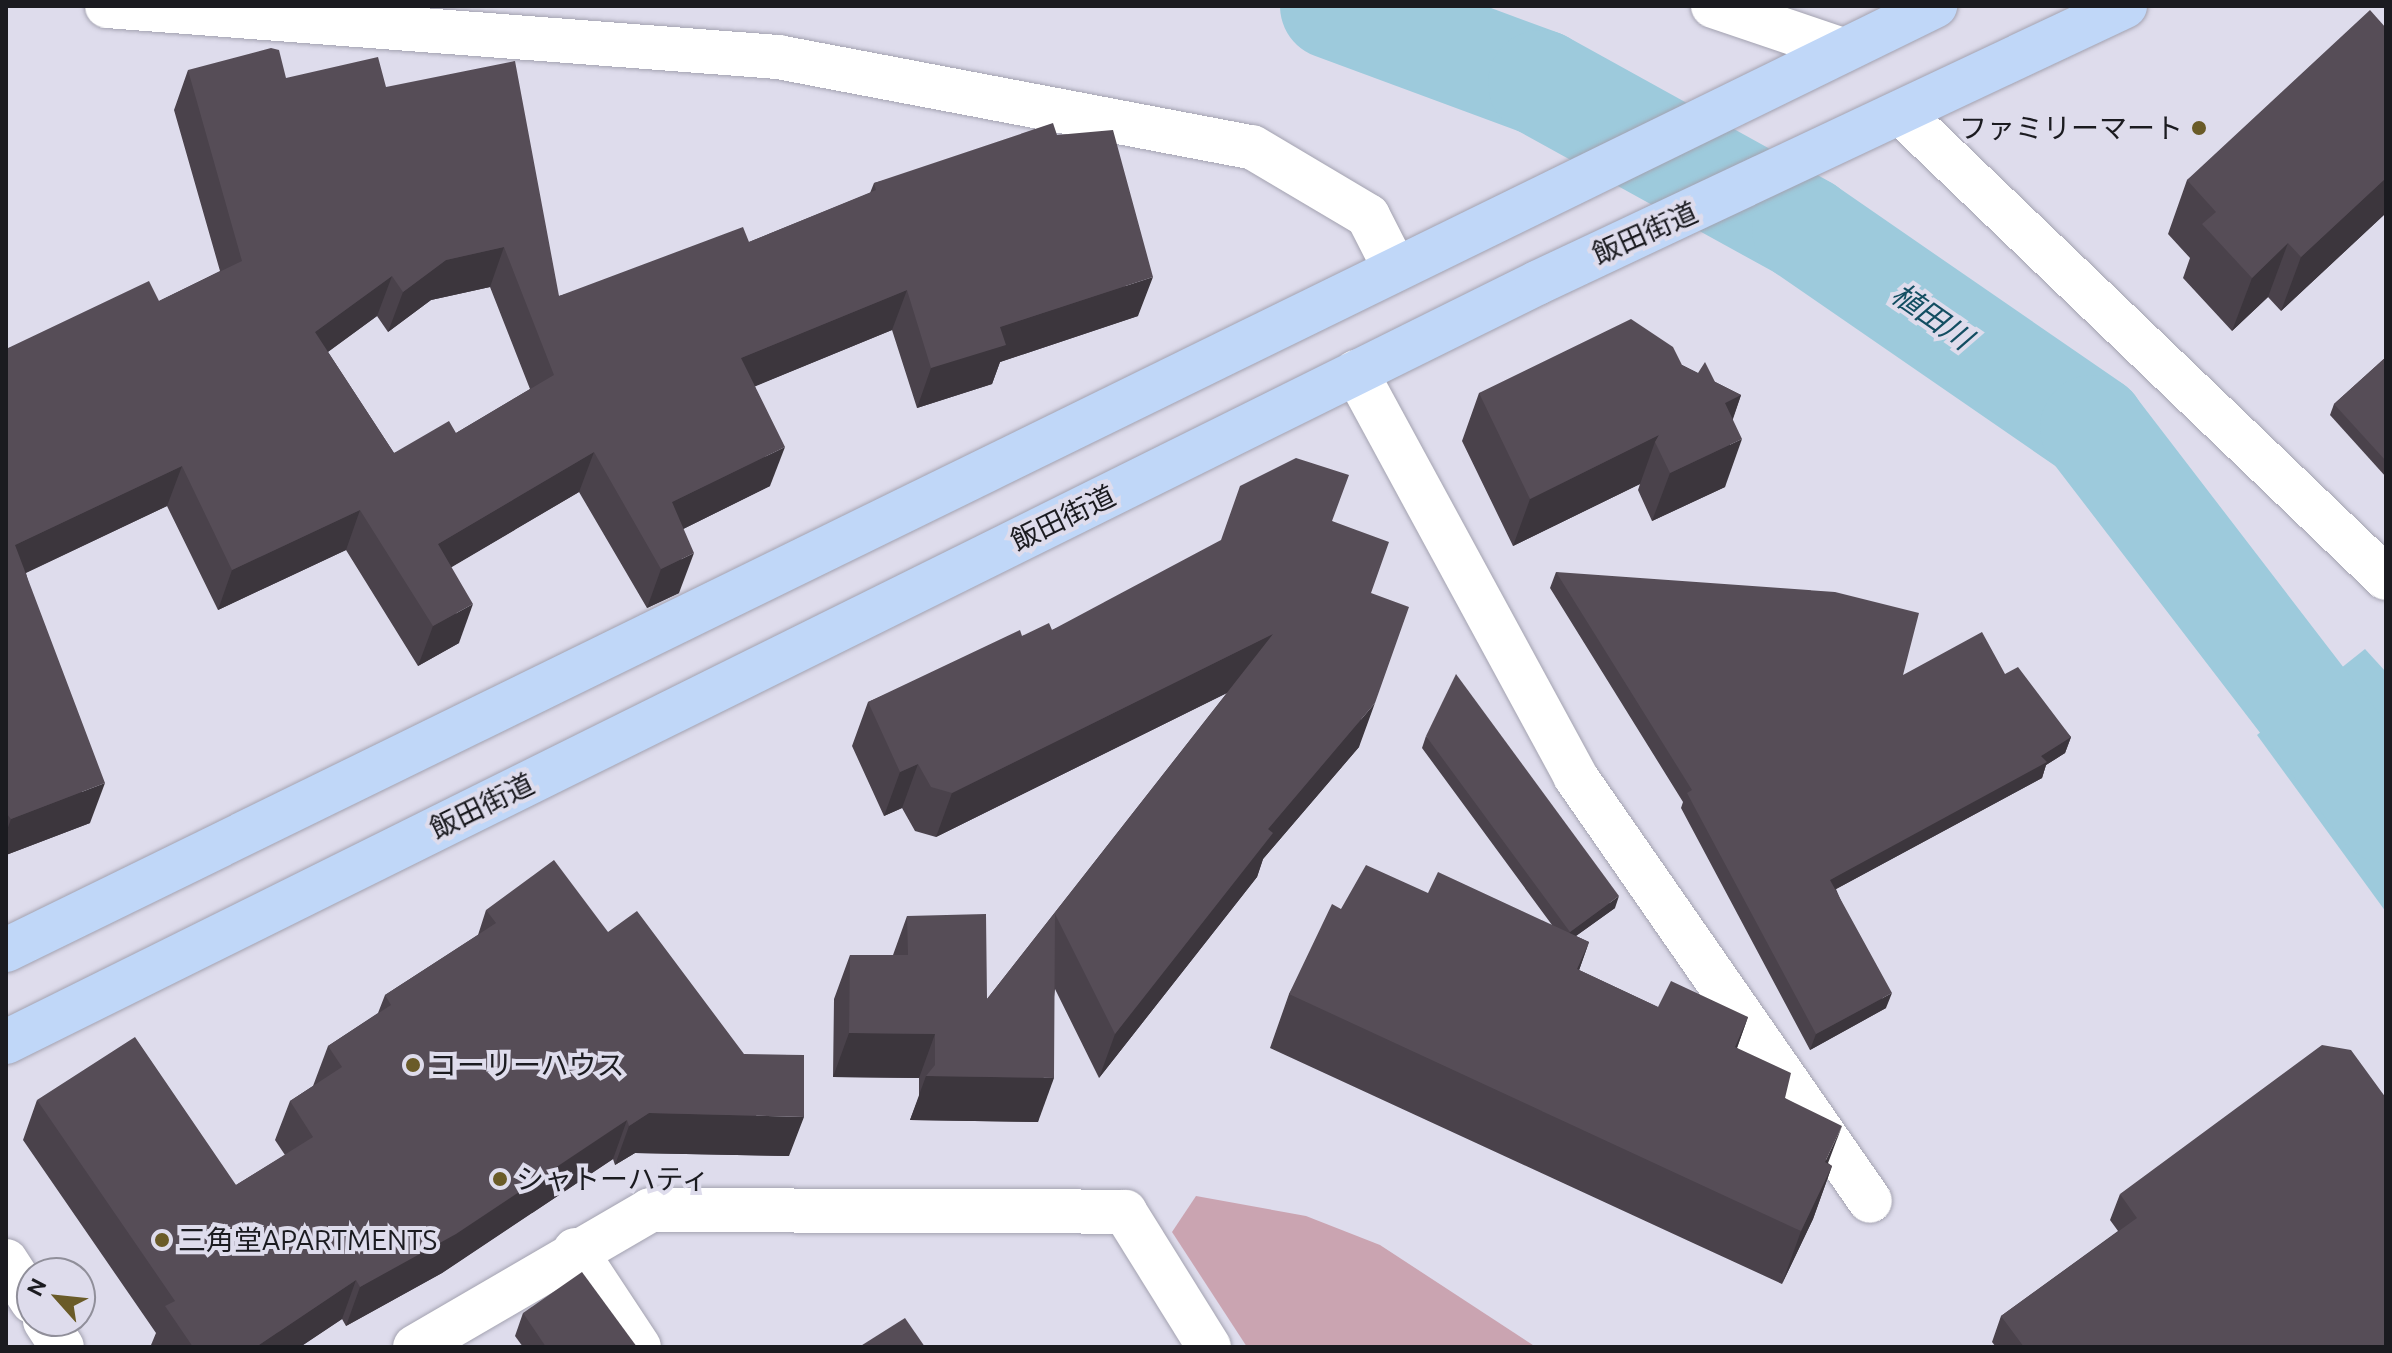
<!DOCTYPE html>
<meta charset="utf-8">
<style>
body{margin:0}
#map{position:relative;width:2392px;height:1353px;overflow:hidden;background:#dedcec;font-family:Ubuntu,"Noto Sans JP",sans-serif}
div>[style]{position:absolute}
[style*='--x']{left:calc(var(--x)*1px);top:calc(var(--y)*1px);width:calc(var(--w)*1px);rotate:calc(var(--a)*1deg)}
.green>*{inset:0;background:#caa4b1}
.water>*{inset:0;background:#9dcadc}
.river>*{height:106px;margin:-53px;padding:0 53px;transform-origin:53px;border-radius:53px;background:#9dcadc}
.roads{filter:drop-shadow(0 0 2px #a3a2b0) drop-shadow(0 0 2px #a3a2b0)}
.minor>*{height:44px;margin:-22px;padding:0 22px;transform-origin:22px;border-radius:22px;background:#fff}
.highway>*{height:44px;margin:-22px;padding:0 22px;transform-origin:22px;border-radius:22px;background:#c0d7f8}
.wall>*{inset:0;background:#4a424b}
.shaded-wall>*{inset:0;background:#3c363d}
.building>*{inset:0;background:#564d57}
.dots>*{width:22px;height:22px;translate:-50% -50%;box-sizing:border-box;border:4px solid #dedcec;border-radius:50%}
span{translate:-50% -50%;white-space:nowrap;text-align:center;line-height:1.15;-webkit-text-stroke:8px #dedcec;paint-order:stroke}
.poi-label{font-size:28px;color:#1b1b20}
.right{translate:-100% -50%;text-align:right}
.left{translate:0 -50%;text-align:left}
.street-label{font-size:28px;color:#1b1b20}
.water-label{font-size:30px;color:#134e62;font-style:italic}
.frame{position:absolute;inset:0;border:8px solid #1b1b20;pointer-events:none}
.north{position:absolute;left:16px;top:1257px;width:80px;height:80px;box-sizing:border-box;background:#dedcec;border:2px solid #908f9a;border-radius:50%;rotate:297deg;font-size:22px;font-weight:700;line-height:32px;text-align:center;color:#1b1b20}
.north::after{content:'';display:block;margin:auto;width:28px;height:36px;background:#6a5b28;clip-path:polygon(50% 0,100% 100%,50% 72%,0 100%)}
</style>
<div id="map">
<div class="green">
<i style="clip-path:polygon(1196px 1196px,1306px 1216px,1380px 1245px,1536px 1347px,1247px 1347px,1172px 1232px)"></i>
</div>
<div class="water">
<i style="clip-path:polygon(2365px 649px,2386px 672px,2386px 912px,2257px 735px)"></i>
</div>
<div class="river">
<i style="--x:1333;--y:6;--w:222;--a:20.3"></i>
<i style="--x:1541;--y:83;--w:302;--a:28.9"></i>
<i style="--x:1805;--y:229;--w:350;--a:34.6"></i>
<i style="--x:2093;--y:428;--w:481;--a:52.5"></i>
</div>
<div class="roads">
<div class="minor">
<i style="--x:107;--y:6;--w:673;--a:4.35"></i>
<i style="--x:778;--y:57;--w:482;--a:10.8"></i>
<i style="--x:1252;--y:147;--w:135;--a:30.7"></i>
<i style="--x:1368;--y:216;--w:57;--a:63"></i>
<i style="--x:1713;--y:6;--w:137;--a:18.7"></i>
<i style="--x:1903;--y:115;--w:669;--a:43.79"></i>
<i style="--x:1356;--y:372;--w:460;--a:61.5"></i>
<i style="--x:1575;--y:776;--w:517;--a:55.23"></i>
<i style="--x:575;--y:1250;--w:116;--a:56.6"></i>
<i style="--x:6;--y:1261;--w:48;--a:57"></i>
<i style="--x:45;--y:1321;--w:31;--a:57"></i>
<i style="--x:415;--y:1347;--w:272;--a:-30.2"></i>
<i style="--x:650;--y:1210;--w:475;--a:0.2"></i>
<i style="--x:1125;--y:1212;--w:159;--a:58.1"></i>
</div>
<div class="highway">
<i style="--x:6;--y:950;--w:2148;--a:-26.08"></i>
<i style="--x:6;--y:1042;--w:1709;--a:-26.37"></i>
<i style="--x:1537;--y:283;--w:650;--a:-25.22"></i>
</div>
</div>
<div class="wall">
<i style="clip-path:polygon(2386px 28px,2386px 213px,2281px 311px,2268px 297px,2232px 331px,2183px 278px,2190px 258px,2168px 234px,2187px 180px)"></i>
<i style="clip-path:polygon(evenodd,188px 70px,386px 87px,559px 296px,749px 242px,870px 193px,874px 183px,1057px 135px,1138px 316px,1000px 362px,992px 384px,917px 408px,892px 330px,755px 386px,770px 486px,683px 529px,679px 593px,647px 608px,579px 492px,451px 567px,459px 643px,418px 666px,346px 550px,218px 610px,167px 506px,26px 573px,90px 823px,6px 855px,6px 349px,159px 301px,220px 271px,174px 110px,188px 70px,490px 287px,530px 389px,456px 433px,394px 453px,328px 352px,377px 316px,388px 332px,431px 300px,490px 287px)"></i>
<i style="clip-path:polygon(2386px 357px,2386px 477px,2330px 415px,2334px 404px)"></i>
<i style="clip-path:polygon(1682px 365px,1741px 395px,1733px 419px,1725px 487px,1652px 521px,1638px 490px,1640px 484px,1513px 546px,1462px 441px,1479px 393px)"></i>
<i style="clip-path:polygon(1332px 521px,1371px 593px,1359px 747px,1263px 859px,1257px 877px,1099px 1078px,1055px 989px,1038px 1122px,910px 1120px,919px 1097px,919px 1078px,833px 1077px,834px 999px,850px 955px,893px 955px,907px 916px,987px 999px,1227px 693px,936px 837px,915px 831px,902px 808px,884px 816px,852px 746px,868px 702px,1022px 636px,1052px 630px)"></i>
<i style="clip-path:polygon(1556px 572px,1903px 675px,2005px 674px,2071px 737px,2065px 753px,2046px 765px,2042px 778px,1836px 889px,1886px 1008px,1810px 1050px,1681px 808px,1683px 802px,1550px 588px)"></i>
<i style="clip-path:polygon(1426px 736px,1615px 908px,1576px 936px,1589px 942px,1579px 970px,1658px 1007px,1748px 1017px,1737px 1048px,1785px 1098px,1828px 1163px,1832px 1166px,1813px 1219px,1782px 1284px,1270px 1048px,1289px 994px,1341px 909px,1428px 893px,1552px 925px,1422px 748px)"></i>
<i style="clip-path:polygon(486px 910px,608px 932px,789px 1156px,635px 1153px,615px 1165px,613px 1159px,442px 1273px,346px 1326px,342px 1319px,300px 1347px,152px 1347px,151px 1345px,156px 1333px,23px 1140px,37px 1100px,236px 1185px,285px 1155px,275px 1140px,290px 1101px,313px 1086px,328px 1046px,378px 1013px,385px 995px,478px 935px)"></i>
<i style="clip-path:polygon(2120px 1194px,2386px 1347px,1996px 1347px,1992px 1342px,2001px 1316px,2118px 1231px,2110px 1220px)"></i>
<i style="clip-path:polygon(523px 1313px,637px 1347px,523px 1347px,515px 1336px)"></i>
</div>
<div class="shaded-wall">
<i style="clip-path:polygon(2386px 178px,2386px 213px,2281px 311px,2301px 257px)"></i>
<i style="clip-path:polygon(2288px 243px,2268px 297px,2232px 331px,2252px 278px)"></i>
<i style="clip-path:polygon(504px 247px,490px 287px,431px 300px,388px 332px,403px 292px,446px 260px)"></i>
<i style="clip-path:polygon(392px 276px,377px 316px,300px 372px,315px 332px)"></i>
<i style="clip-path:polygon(1153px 277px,1138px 316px,1000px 362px,992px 384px,917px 408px,931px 368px,1000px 327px)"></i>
<i style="clip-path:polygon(907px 290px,892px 330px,727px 398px,741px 358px)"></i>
<i style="clip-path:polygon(1741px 395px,1724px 443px,1725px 403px)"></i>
<i style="clip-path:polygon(1659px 435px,1655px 442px,1640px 484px,1513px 546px,1530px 499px)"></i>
<i style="clip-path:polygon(1742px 439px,1725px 487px,1652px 521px,1670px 473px)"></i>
<i style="clip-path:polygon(785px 447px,770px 486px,657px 542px,672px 502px)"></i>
<i style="clip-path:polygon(594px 452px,579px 492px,423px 584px,438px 544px)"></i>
<i style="clip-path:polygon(182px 466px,167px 506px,6px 582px,15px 545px)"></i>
<i style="clip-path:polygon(360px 510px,346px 550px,218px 610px,232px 570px)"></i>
<i style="clip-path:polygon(694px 553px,679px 593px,647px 608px,661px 569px)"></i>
<i style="clip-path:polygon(473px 604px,459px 643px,418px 666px,433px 626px)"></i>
<i style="clip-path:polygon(1273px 634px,1257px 678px,936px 837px,952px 793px)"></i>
<i style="clip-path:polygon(1375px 703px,1359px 747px,1263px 859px,1257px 877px,1099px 1078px,1115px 1034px,1268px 829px)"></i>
<i style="clip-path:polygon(2071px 737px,2065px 753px,2046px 765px,2042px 778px,1825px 895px,1830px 880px,2041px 756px)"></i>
<i style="clip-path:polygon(918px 764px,902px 808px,884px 816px,900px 772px)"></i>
<i style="clip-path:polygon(105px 783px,90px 823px,6px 855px,6px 833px,11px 819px)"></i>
<i style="clip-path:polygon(1619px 896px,1615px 908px,1566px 943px,1570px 932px)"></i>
<i style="clip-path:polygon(1589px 942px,1570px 996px,1577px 969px)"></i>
<i style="clip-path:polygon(1892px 993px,1886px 1008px,1810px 1050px,1816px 1034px)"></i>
<i style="clip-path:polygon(1748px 1017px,1729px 1070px,1735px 1047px)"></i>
<i style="clip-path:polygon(849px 1033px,935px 1034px,919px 1078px,833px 1077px)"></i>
<i style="clip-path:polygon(926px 1076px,1054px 1078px,1038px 1122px,910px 1120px)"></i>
<i style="clip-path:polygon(649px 1113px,804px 1117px,789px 1156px,635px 1153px,615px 1165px,629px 1126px)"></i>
<i style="clip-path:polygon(627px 1120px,613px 1159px,442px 1273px,346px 1326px,360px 1287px)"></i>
<i style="clip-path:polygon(1842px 1126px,1822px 1179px,1825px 1162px)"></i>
<i style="clip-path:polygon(1832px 1166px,1813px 1219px,1782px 1284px,1801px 1231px)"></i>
<i style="clip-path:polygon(356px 1280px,342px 1319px,300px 1347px,256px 1347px)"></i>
</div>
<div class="building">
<i style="clip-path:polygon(2370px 10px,2386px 28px,2386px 178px,2301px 257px,2288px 243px,2252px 278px,2202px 224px,2216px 212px,2187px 180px)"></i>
<i style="clip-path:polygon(evenodd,271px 48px,279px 50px,286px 78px,378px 57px,386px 87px,515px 61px,559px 296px,743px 227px,749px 242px,876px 190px,874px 183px,1053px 123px,1057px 135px,1113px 130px,1153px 277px,1000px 327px,1006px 345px,931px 368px,907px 290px,741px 358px,785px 447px,672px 502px,694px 553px,661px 569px,594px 452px,438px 544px,473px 604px,433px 626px,360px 510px,232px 570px,182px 466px,15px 545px,105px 783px,11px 819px,6px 813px,6px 349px,149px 281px,159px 301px,242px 261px,188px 70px,271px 48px,504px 247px,554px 375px,456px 433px,449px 421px,394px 453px,315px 332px,392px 276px,403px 292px,446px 260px,504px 247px)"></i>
<i style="clip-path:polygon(1631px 319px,1673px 347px,1682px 365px,1698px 373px,1705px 362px,1715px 382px,1741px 395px,1725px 403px,1742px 439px,1670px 473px,1655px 442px,1659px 435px,1530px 499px,1479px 393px)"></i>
<i style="clip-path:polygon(2386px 357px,2386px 461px,2334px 404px)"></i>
<i style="clip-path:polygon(1296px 458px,1349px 475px,1332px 521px,1389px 542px,1371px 593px,1409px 607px,1375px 703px,1268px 829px,1273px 833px,1115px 1034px,1055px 914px,1054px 1078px,926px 1076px,935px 1065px,935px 1034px,849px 1033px,850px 955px,908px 955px,907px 916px,986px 914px,987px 999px,1273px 634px,952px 793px,931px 787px,918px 764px,900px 772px,868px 702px,1020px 630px,1022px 636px,1049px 623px,1052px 630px,1221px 540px,1240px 486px)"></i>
<i style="clip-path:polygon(1556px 572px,1835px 592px,1919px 613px,1903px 675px,1982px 632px,2005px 674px,2018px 667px,2071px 737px,2041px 756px,2047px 762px,1830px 880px,1892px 993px,1816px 1034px,1687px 793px,1692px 790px)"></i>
<i style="clip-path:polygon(1456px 674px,1619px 896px,1570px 932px,1426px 736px)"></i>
<i style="clip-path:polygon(554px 860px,608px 932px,637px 911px,744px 1054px,804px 1055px,804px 1117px,649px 1113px,629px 1126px,627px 1120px,456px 1234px,360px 1287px,356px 1280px,256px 1347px,193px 1347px,165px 1306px,175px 1301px,37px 1100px,135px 1037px,236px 1185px,313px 1137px,290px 1101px,342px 1067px,328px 1046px,391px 1005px,385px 995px,496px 923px,486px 910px)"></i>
<i style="clip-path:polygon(1366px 865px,1428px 893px,1438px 872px,1589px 942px,1577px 969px,1658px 1007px,1671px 981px,1748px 1017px,1735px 1047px,1791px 1073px,1785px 1098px,1842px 1126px,1825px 1162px,1832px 1166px,1801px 1231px,1289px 994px,1332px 904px,1341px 909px)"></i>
<i style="clip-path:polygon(2322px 1045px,2351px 1050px,2386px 1098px,2386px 1347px,2024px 1347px,2001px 1316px,2137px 1218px,2120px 1194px)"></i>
<i style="clip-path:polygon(582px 1272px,637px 1347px,546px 1347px,523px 1313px)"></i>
<i style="clip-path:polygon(905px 1318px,925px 1347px,859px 1347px)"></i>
</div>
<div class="dots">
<i style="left:2199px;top:128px;background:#6a5b28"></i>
<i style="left:413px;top:1065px;background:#6a5b28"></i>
<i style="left:500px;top:1179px;background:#6a5b28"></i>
<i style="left:162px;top:1240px;background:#6a5b28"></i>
</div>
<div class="poi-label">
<span class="right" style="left:2183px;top:128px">ファミリーマート</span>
<span class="left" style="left:429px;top:1065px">コーリーハウス</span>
<span class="left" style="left:516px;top:1179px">シャトーハティ</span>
<span class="left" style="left:178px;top:1240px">三角堂APARTMENTS</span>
</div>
<div class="street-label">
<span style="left:1645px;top:233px;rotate:-24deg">飯田街道</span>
<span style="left:1063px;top:518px;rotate:-26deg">飯田街道</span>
<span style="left:482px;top:806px;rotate:-26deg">飯田街道</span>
</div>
<div class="water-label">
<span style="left:1932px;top:316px;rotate:35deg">植田川</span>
</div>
<div class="frame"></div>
<div class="north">N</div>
</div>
